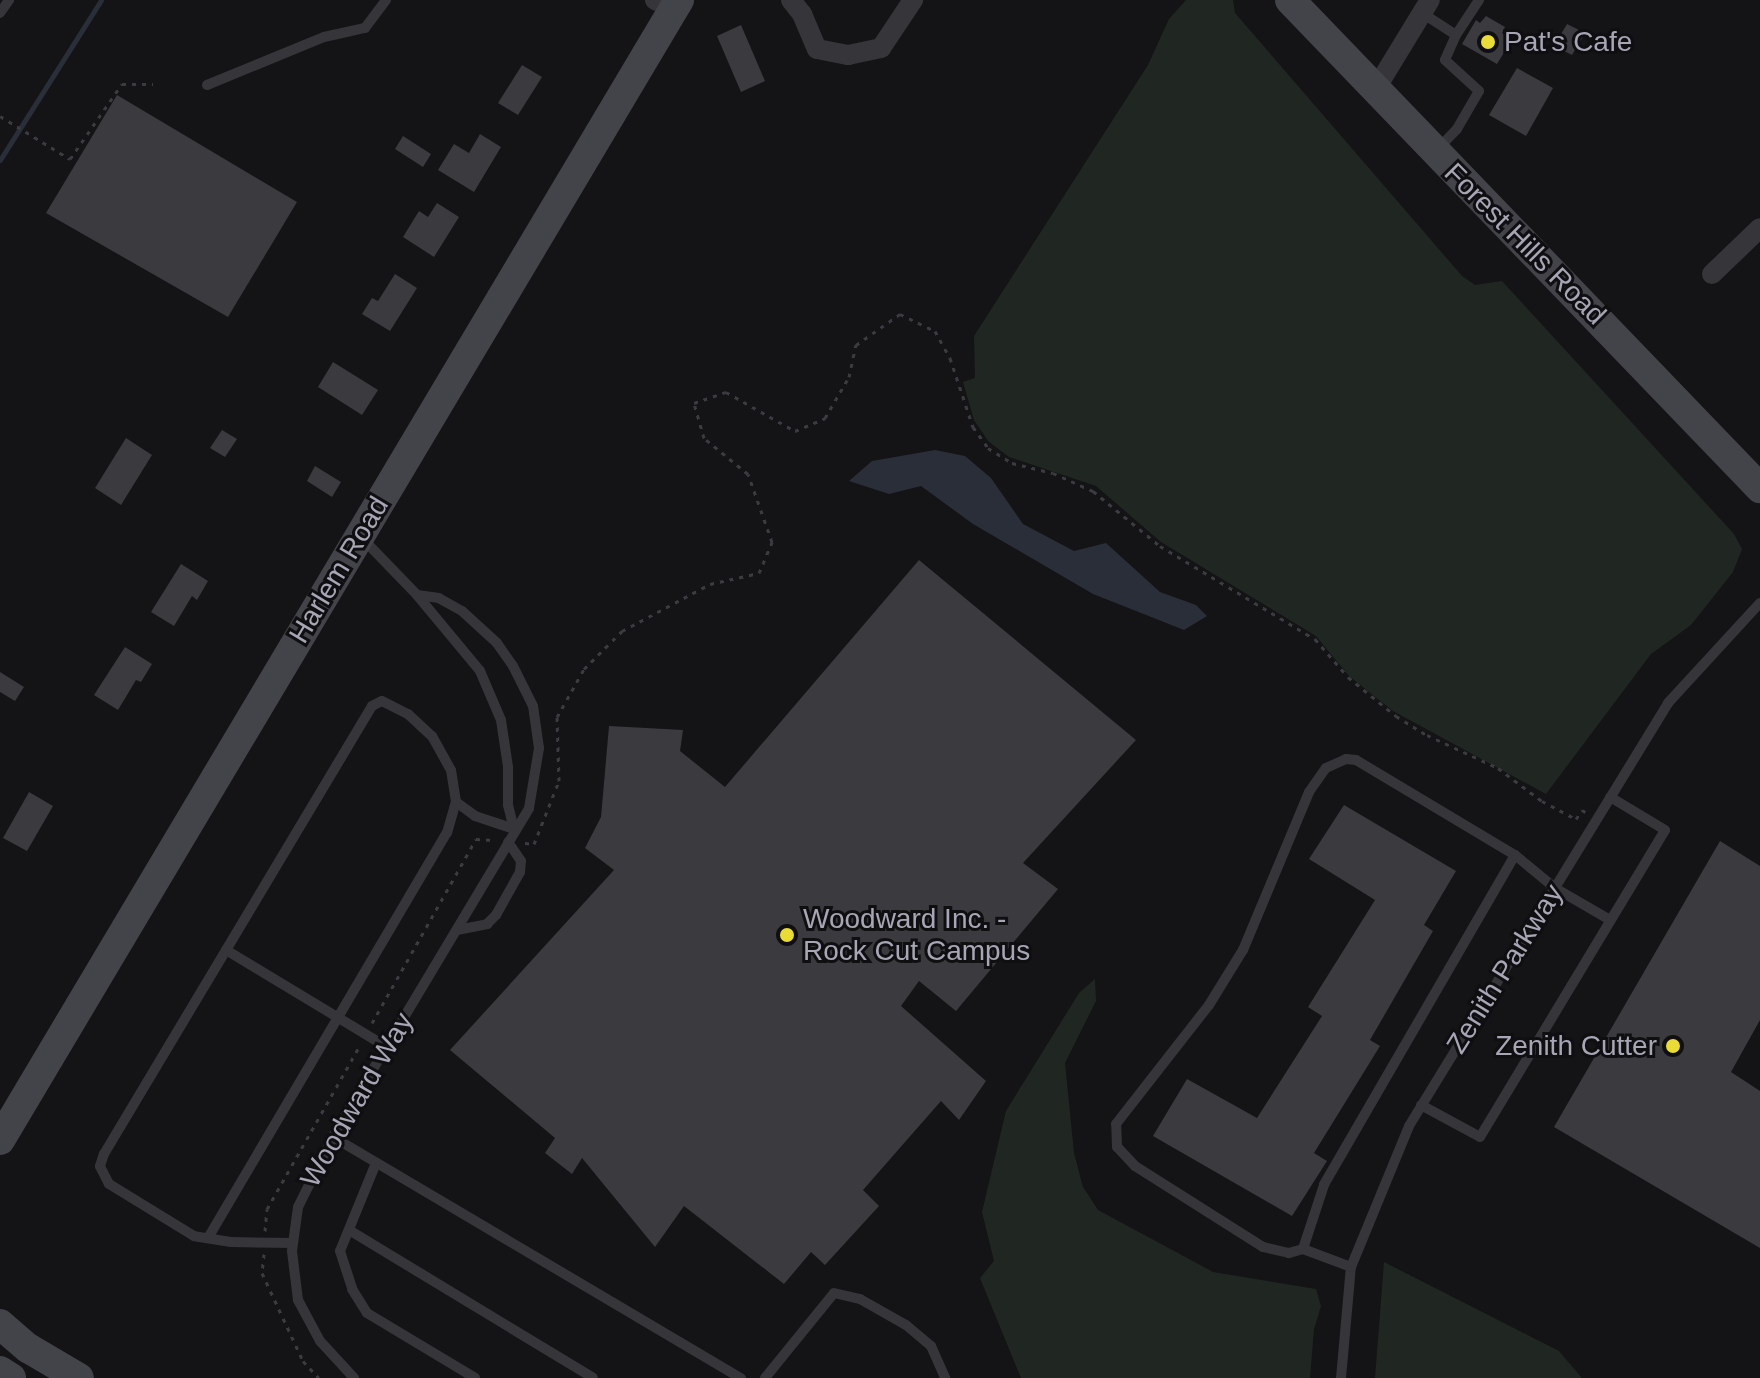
<!DOCTYPE html>
<style>
body{margin:0}
#map{position:relative;width:1760px;height:1378px;overflow:hidden;background:#141315;font-family:Arial,sans-serif}
div>[style]{position:absolute}
[style*='--x']{left:calc(var(--x)*1px);top:calc(var(--y)*1px);width:calc(var(--w)*1px);rotate:calc(var(--a)*1deg)}
.green>*{inset:0;background:#202722}
.water>*{inset:0;background:#2a2e38}
.stream>*{height:5px;margin:-2.5px;padding:0 2.5px;transform-origin:2.5px;border-radius:2.5px;background:#2a2e38}
.building>*{inset:0;background:#3b3a3f}
.path>*{height:3px;margin-top:-1.5px;transform-origin:0;background:repeating-linear-gradient(90deg,#3b3b41 0 4px,transparent 0 10px)}
.lane>*{height:10px;margin:-5px;padding:0 5px;transform-origin:5px;border-radius:5px;background:#35353a}
.street>*{height:20px;margin:-10px;padding:0 10px;transform-origin:10px;border-radius:10px;background:#35353a}
.secondary>*{height:30px;margin:-15px;padding:0 15px;transform-origin:15px;border-radius:15px;background:#43434a}
.dots>*{width:22px;height:22px;translate:-50% -50%;box-sizing:border-box;border:4px solid #0f0e10;border-radius:50%}
span{translate:-50% -50%;white-space:nowrap;text-align:center;line-height:1.15;-webkit-text-stroke:6px #0f0e10;paint-order:stroke}
.poi-label{font-size:28px;color:#a6a6b5}
.left{translate:0 -50%;text-align:left}
.right{translate:-100% -50%;text-align:right}
.street-label{font-size:28px;color:#a6a6b5}
</style>
<div id="map">
<div class="green">
<i style="clip-path:polygon(1186px 0,1233px 0,1235px 13px,1462px 276px,1475px 285px,1502px 281px,1734px 534px,1742px 549px,1733px 572px,1691px 625px,1651px 654px,1546px 794px,1393px 711px,1349px 676px,1316px 636px,1161px 542px,1096px 486px,1009px 457px,988px 441px,974px 420px,963px 382px,975px 378px,974px 336px,1148px 65px,1169px 19px)"></i>
<i style="clip-path:polygon(1095px 979px,1096px 1001px,1065px 1063px,1074px 1153px,1083px 1187px,1098px 1210px,1213px 1272px,1316px 1289px,1321px 1306px,1314px 1329px,1310px 1378px,1021px 1378px,980px 1278px,994px 1261px,982px 1212px,1006px 1111px,1079px 993px)"></i>
<i style="clip-path:polygon(1384px 1262px,1559px 1351px,1582px 1378px,1375px 1378px)"></i>
</div>
<div class="water">
<i style="clip-path:polygon(935px 450px,965px 456px,991px 478px,1023px 524px,1074px 551px,1106px 543px,1160px 592px,1196px 605px,1207px 616px,1184px 630px,1093px 594px,973px 524px,921px 486px,889px 494px,849px 481px,872px 461px)"></i>
</div>
<div class="stream">
<i style="--x:0;--y:160;--w:189;--a:-57.7"></i>
</div>
<div class="building">
<i style="clip-path:polygon(1486px 16px,1505px 27px,1502px 33px,1511px 41px,1497px 64px,1462px 44px,1476px 20px,1480px 23px)"></i>
<i style="clip-path:polygon(1567px 24px,1585px 33px,1572px 55px,1554px 46px)"></i>
<i style="clip-path:polygon(741px 25px,765px 81px,741px 92px,717px 36px)"></i>
<i style="clip-path:polygon(522px 65px,542px 77px,518px 115px,498px 103px)"></i>
<i style="clip-path:polygon(1517px 68px,1553px 88px,1526px 136px,1489px 115px)"></i>
<i style="clip-path:polygon(117px 95px,297px 202px,228px 317px,46px 213px)"></i>
<i style="clip-path:polygon(480px 134px,501px 147px,474px 192px,438px 170px,454px 144px,469px 153px)"></i>
<i style="clip-path:polygon(403px 136px,431px 154px,423px 167px,395px 149px)"></i>
<i style="clip-path:polygon(437px 203px,459px 217px,434px 257px,403px 237px,419px 211px,428px 217px)"></i>
<i style="clip-path:polygon(395px 274px,417px 288px,390px 331px,362px 314px,372px 298px,378px 301px)"></i>
<i style="clip-path:polygon(333px 362px,378px 390px,362px 415px,318px 387px)"></i>
<i style="clip-path:polygon(222px 430px,237px 439px,225px 457px,210px 448px)"></i>
<i style="clip-path:polygon(126px 438px,152px 455px,121px 505px,95px 488px)"></i>
<i style="clip-path:polygon(315px 466px,341px 482px,332px 497px,307px 481px)"></i>
<i style="clip-path:polygon(919px 560px,1136px 740px,1023px 863px,1058px 889px,956px 1011px,919px 981px,901px 1006px,986px 1081px,959px 1120px,941px 1101px,863px 1190px,879px 1206px,825px 1265px,811px 1252px,784px 1284px,684px 1206px,655px 1247px,582px 1158px,572px 1174px,545px 1153px,555px 1138px,450px 1050px,614px 870px,585px 848px,601px 817px,609px 726px,683px 730px,680px 751px,725px 787px)"></i>
<i style="clip-path:polygon(181px 564px,208px 581px,197px 600px,192px 596px,174px 626px,151px 612px)"></i>
<i style="clip-path:polygon(125px 647px,152px 664px,141px 682px,136px 680px,118px 710px,94px 695px)"></i>
<i style="clip-path:polygon(0 672px,24px 687px,15px 701px,0 692px)"></i>
<i style="clip-path:polygon(29px 792px,53px 806px,27px 851px,3px 838px)"></i>
<i style="clip-path:polygon(1344px 805px,1456px 871px,1424px 925px,1433px 931px,1370px 1040px,1380px 1046px,1314px 1153px,1327px 1161px,1292px 1216px,1153px 1136px,1187px 1079px,1257px 1118px,1322px 1016px,1308px 1007px,1375px 900px,1309px 859px)"></i>
<i style="clip-path:polygon(1720px 841px,1760px 866px,1760px 1020px,1731px 1072px,1760px 1091px,1760px 1248px,1554px 1127px)"></i>
</div>
<div class="path">
<i style="--x:0;--y:116;--w:82;--a:31.6"></i>
<i style="--x:70;--y:159;--w:91;--a:-55.3"></i>
<i style="--x:122;--y:84;--w:31;--a:0"></i>
<i style="--x:525;--y:843;--w:9;--a:6"></i>
<i style="--x:534;--y:844;--w:68;--a:-68.4"></i>
<i style="--x:559;--y:781;--w:64;--a:-91.8"></i>
<i style="--x:557;--y:717;--w:55;--a:-60.6"></i>
<i style="--x:584;--y:669;--w:54;--a:-45"></i>
<i style="--x:622;--y:631;--w:100;--a:-28.1"></i>
<i style="--x:710;--y:584;--w:50;--a:-12.7"></i>
<i style="--x:759;--y:573;--w:34;--a:-67"></i>
<i style="--x:772;--y:542;--w:72;--a:-109.4"></i>
<i style="--x:748;--y:474;--w:57;--a:-140.7"></i>
<i style="--x:704;--y:438;--w:36;--a:-106"></i>
<i style="--x:694;--y:403;--w:34;--a:-19"></i>
<i style="--x:726;--y:392;--w:79;--a:29.5"></i>
<i style="--x:795;--y:431;--w:33;--a:-23"></i>
<i style="--x:825;--y:418;--w:48;--a:-59.7"></i>
<i style="--x:849;--y:377;--w:33;--a:-78"></i>
<i style="--x:856;--y:345;--w:54;--a:-35.2"></i>
<i style="--x:900;--y:314;--w:39;--a:26"></i>
<i style="--x:935;--y:331;--w:31;--a:61"></i>
<i style="--x:950;--y:358;--w:73;--a:71.6"></i>
<i style="--x:973;--y:427;--w:26;--a:54"></i>
<i style="--x:988;--y:448;--w:28;--a:32"></i>
<i style="--x:1012;--y:463;--w:42;--a:13.7"></i>
<i style="--x:1053;--y:473;--w:44;--a:24.2"></i>
<i style="--x:1093;--y:491;--w:87;--a:39.4"></i>
<i style="--x:1160;--y:546;--w:181;--a:31"></i>
<i style="--x:1315;--y:639;--w:50;--a:49"></i>
<i style="--x:1348;--y:677;--w:62;--a:39.1"></i>
<i style="--x:1396;--y:716;--w:36;--a:32"></i>
<i style="--x:1427;--y:735;--w:78;--a:24.9"></i>
<i style="--x:1498;--y:768;--w:55;--a:36.9"></i>
<i style="--x:1542;--y:801;--w:38;--a:28"></i>
<i style="--x:1576;--y:819;--w:11;--a:-56"></i>
<i style="--x:1582;--y:810;--w:6;--a:31"></i>
<i style="--x:372;--y:1023;--w:211;--a:-60.5"></i>
<i style="--x:476;--y:839;--w:17;--a:3"></i>
<i style="--x:265;--y:1231;--w:22;--a:-85"></i>
<i style="--x:267;--y:1209;--w:186;--a:-60.4"></i>
<i style="--x:264;--y:1254;--w:19;--a:96"></i>
<i style="--x:262;--y:1273;--w:97;--a:65"></i>
<i style="--x:303;--y:1361;--w:23;--a:47"></i>
</div>
<div class="lane">
<i style="--x:0;--y:13;--w:16;--a:-55"></i>
<i style="--x:1422;--y:13;--w:40;--a:32.9"></i>
<i style="--x:1456;--y:35;--w:27;--a:114"></i>
<i style="--x:1445;--y:60;--w:46;--a:42.4"></i>
<i style="--x:1479;--y:91;--w:44;--a:120.1"></i>
<i style="--x:1457;--y:129;--w:28;--a:134"></i>
<i style="--x:1456;--y:35;--w:42;--a:-56.7"></i>
<i style="--x:207;--y:85;--w:126;--a:-22.3"></i>
<i style="--x:324;--y:37;--w:42;--a:-12.4"></i>
<i style="--x:365;--y:28;--w:35;--a:-53"></i>
<i style="--x:362;--y:538;--w:79;--a:46"></i>
<i style="--x:417;--y:595;--w:99;--a:50.3"></i>
<i style="--x:480;--y:671;--w:53;--a:66.8"></i>
<i style="--x:501;--y:720;--w:48;--a:81.5"></i>
<i style="--x:508;--y:767;--w:38;--a:90"></i>
<i style="--x:508;--y:805;--w:25;--a:76"></i>
<i style="--x:1515;--y:855;--w:381;--a:120.1"></i>
<i style="--x:1324;--y:1185;--w:67;--a:108.2"></i>
<i style="--x:1303;--y:1249;--w:15;--a:164"></i>
<i style="--x:1289;--y:1253;--w:27;--a:-167"></i>
<i style="--x:1263;--y:1247;--w:151;--a:-147.7"></i>
<i style="--x:1135;--y:1166;--w:26;--a:-133"></i>
<i style="--x:1117;--y:1147;--w:23;--a:-92"></i>
<i style="--x:1116;--y:1124;--w:151;--a:-52"></i>
<i style="--x:1209;--y:1005;--w:65;--a:-58.3"></i>
<i style="--x:1243;--y:950;--w:171;--a:-67.3"></i>
<i style="--x:1309;--y:792;--w:29;--a:-55"></i>
<i style="--x:1326;--y:768;--w:22;--a:-24"></i>
<i style="--x:1346;--y:759;--w:10;--a:6"></i>
<i style="--x:1356;--y:760;--w:185;--a:30.9"></i>
<i style="--x:1515;--y:855;--w:52;--a:39.5"></i>
<i style="--x:1555;--y:888;--w:64;--a:30.2"></i>
<i style="--x:457;--y:930;--w:31;--a:-11"></i>
<i style="--x:487;--y:924;--w:13;--a:-45"></i>
<i style="--x:496;--y:915;--w:49;--a:-60.8"></i>
<i style="--x:520;--y:872;--w:11;--a:-85"></i>
<i style="--x:521;--y:861;--w:23;--a:-124"></i>
<i style="--x:226;--y:950;--w:188;--a:31.1"></i>
<i style="--x:1421;--y:1105;--w:67;--a:28.5"></i>
<i style="--x:1480;--y:1137;--w:358;--a:-58.9"></i>
<i style="--x:1665;--y:830;--w:64;--a:-149"></i>
<i style="--x:333;--y:1137;--w:474;--a:30.6"></i>
<i style="--x:376;--y:1163;--w:95;--a:112.2"></i>
<i style="--x:340;--y:1251;--w:40;--a:72"></i>
<i style="--x:352;--y:1289;--w:28;--a:58"></i>
<i style="--x:367;--y:1313;--w:126;--a:31"></i>
<i style="--x:349;--y:1230;--w:285;--a:31.2"></i>
<i style="--x:208;--y:1238;--w:470;--a:-59.5"></i>
<i style="--x:447;--y:833;--w:32;--a:-74"></i>
<i style="--x:292;--y:1243;--w:61;--a:-179.1"></i>
<i style="--x:231;--y:1242;--w:37;--a:-171"></i>
<i style="--x:194;--y:1236;--w:100;--a:-148.5"></i>
<i style="--x:109;--y:1184;--w:20;--a:-117"></i>
<i style="--x:100;--y:1166;--w:13;--a:-72"></i>
<i style="--x:104;--y:1154;--w:522;--a:-59.11"></i>
<i style="--x:372;--y:706;--w:11;--a:-27"></i>
<i style="--x:382;--y:701;--w:29;--a:27"></i>
<i style="--x:408;--y:714;--w:33;--a:43"></i>
<i style="--x:432;--y:736;--w:39;--a:61"></i>
<i style="--x:451;--y:770;--w:32;--a:81"></i>
<i style="--x:456;--y:802;--w:24;--a:36"></i>
<i style="--x:475;--y:816;--w:41;--a:18.4"></i>
<i style="--x:1303;--y:1249;--w:51;--a:20.6"></i>
<i style="--x:354;--y:1378;--w:50;--a:-132.6"></i>
<i style="--x:320;--y:1341;--w:47;--a:-118.2"></i>
<i style="--x:298;--y:1300;--w:49;--a:-97"></i>
<i style="--x:292;--y:1251;--w:44;--a:-82.2"></i>
<i style="--x:298;--y:1207;--w:85;--a:-63.4"></i>
<i style="--x:336;--y:1131;--w:376;--a:-59.1"></i>
<i style="--x:529;--y:808;--w:61;--a:-80.5"></i>
<i style="--x:539;--y:748;--w:42;--a:-98.1"></i>
<i style="--x:533;--y:706;--w:45;--a:-116.6"></i>
<i style="--x:513;--y:666;--w:28;--a:-125"></i>
<i style="--x:497;--y:643;--w:47;--a:-137.6"></i>
<i style="--x:462;--y:611;--w:26;--a:-151"></i>
<i style="--x:439;--y:598;--w:22;--a:-172"></i>
<i style="--x:765;--y:1378;--w:109;--a:-50.9"></i>
<i style="--x:834;--y:1293;--w:27;--a:13"></i>
<i style="--x:860;--y:1299;--w:53;--a:29.5"></i>
<i style="--x:906;--y:1325;--w:33;--a:40"></i>
<i style="--x:931;--y:1346;--w:35;--a:66"></i>
<i style="--x:1341;--y:1378;--w:111;--a:-84.9"></i>
<i style="--x:1351;--y:1267;--w:152;--a:-67.6"></i>
<i style="--x:1409;--y:1126;--w:496;--a:-58.5"></i>
<i style="--x:1668;--y:703;--w:136;--a:-47.4"></i>
</div>
<div class="street">
<i style="--x:655;--y:0;--w:21;--a:23"></i>
<i style="--x:791;--y:0;--w:18;--a:52"></i>
<i style="--x:802;--y:14;--w:38;--a:67"></i>
<i style="--x:817;--y:49;--w:32;--a:11"></i>
<i style="--x:848;--y:55;--w:34;--a:-12"></i>
<i style="--x:881;--y:48;--w:58;--a:-56.3"></i>
<i style="--x:1375;--y:90;--w:105;--a:-58.6"></i>
<i style="--x:1712;--y:274;--w:66;--a:-43.8"></i>
</div>
<div class="secondary">
<i style="--x:1290;--y:0;--w:678;--a:46.08"></i>
<i style="--x:0;--y:1140;--w:1327;--a:-59.22"></i>
<i style="--x:0;--y:1324;--w:37;--a:41"></i>
<i style="--x:28;--y:1348;--w:59;--a:30.5"></i>
<i style="--x:0;--y:1371;--w:13;--a:32"></i>
</div>
<div class="dots">
<i style="left:1488px;top:42px;background:#e9dc38"></i>
<i style="left:787px;top:935px;background:#e9dc38"></i>
<i style="left:1673px;top:1046px;background:#e9dc38"></i>
</div>
<div class="poi-label">
<span class="left" style="left:1504px;top:42px">Pat's Cafe</span>
<span class="left" style="left:803px;top:935px">Woodward Inc. -<br>Rock Cut Campus</span>
<span class="right" style="left:1657px;top:1046px">Zenith Cutter</span>
</div>
<div class="street-label">
<span style="left:1525px;top:244px;rotate:45deg">Forest Hills Road</span>
<span style="left:339px;top:570px;rotate:-59deg">Harlem Road</span>
<span style="left:1505px;top:969px;rotate:-58deg">Zenith Parkway</span>
<span style="left:357px;top:1100px;rotate:-60deg">Woodward Way</span>
</div>
</div>
